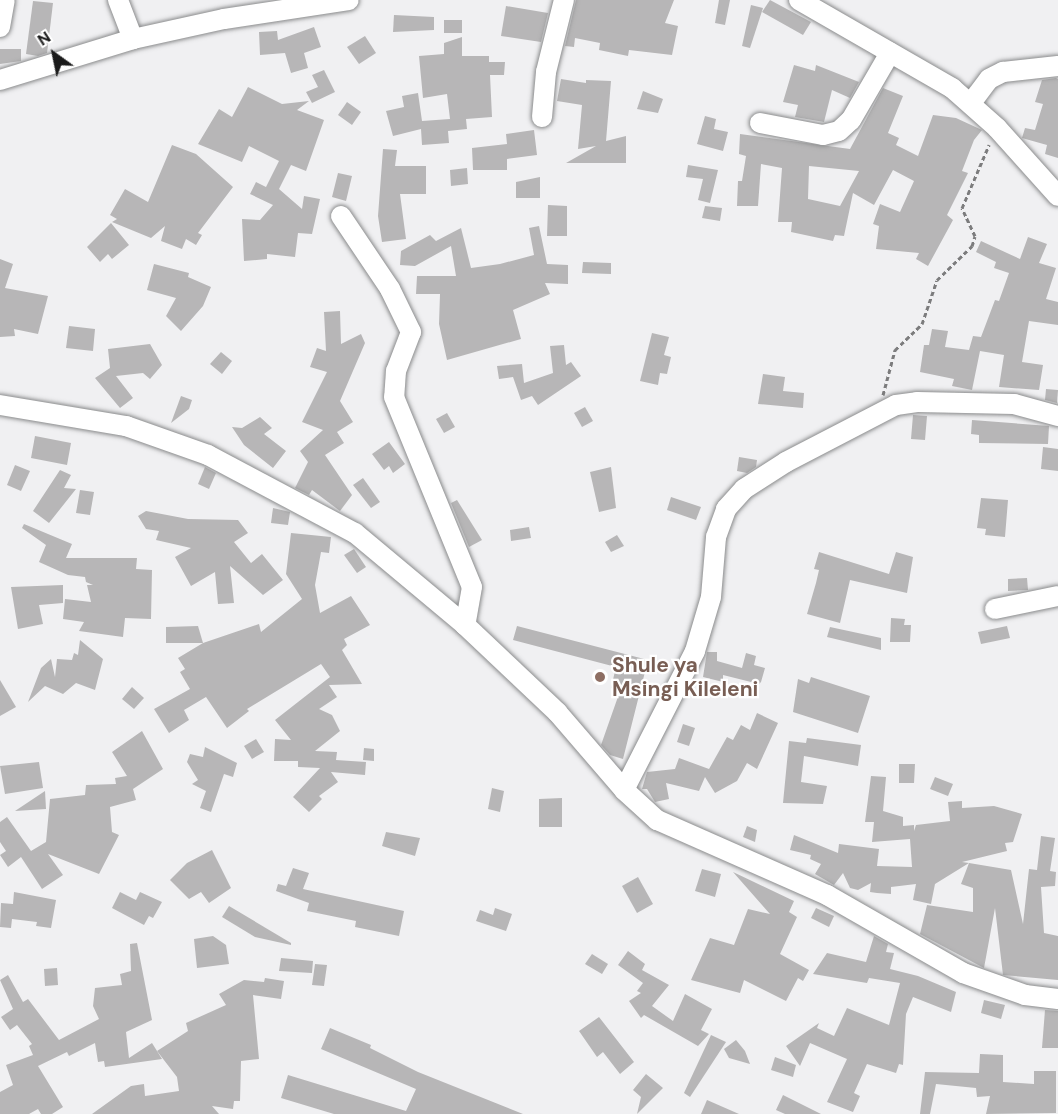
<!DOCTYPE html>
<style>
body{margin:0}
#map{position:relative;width:1058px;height:1114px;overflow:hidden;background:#f0f0f2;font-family:"DM Sans",sans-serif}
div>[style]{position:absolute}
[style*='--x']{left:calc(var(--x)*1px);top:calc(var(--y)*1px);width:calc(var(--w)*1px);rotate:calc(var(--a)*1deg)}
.building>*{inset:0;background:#b7b6b7}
.path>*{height:3px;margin-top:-1.5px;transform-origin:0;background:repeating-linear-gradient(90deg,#7c7c7d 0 4.5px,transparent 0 7.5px)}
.roads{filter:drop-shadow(0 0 2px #8a8b8c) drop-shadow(0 0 2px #8a8b8c)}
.minor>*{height:20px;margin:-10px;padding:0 10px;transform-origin:10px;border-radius:10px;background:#fff}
.dots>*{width:16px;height:16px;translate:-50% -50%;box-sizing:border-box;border:3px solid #fff;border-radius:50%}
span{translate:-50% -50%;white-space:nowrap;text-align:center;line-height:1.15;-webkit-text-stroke:4.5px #fff;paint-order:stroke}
.education-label{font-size:21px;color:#785e54;font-weight:700}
.left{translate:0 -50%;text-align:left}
.north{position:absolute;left:24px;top:24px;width:60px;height:60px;-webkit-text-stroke:4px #fff;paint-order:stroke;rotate:327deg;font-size:16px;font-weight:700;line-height:24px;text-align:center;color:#1b1b1b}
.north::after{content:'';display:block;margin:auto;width:21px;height:27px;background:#1b1b1b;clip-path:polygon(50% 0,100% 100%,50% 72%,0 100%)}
</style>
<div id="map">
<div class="building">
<i style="clip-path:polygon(576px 0,674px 0,665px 23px,678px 26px,672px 55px,629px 50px,628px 56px,599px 50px,600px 43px,575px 38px,574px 47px,565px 46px)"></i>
<i style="clip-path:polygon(719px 0,730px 0,725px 25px,715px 23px)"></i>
<i style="clip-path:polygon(770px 0,811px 22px,803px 35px,762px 12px)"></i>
<i style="clip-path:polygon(33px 1px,53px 3px,47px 53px,38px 56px,26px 54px)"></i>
<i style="clip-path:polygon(751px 5px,763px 8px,750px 48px,742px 46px)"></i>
<i style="clip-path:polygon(506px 6px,548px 13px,541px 42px,501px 36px)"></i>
<i style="clip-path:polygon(394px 15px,434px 17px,434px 30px,393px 32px)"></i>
<i style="clip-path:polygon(444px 20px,462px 20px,462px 33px,444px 33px)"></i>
<i style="clip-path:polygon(314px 27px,321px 47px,304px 53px,308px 68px,291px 73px,285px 53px,260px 55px,259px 32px,277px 31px,278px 40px)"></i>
<i style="clip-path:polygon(365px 36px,376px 53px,359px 64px,347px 47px)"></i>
<i style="clip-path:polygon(462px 37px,462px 56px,489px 56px,489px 62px,505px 62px,504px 75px,490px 75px,492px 117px,466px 119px,467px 129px,448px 131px,449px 143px,422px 145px,421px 129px,393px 136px,386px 111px,404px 107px,402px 96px,418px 93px,422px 121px,450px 119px,447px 94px,423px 98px,419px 56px,444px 54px,444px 43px)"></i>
<i style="clip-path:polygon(0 49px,21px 49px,21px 61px,0 64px)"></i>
<i style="clip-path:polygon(794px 65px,815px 71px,816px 65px,859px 82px,850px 98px,832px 90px,824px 122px,795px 117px,798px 105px,783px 102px)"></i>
<i style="clip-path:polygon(324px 70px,335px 92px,312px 103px,306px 92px,318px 87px,312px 75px)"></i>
<i style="clip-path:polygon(1056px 78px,1058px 79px,1058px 158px,1045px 154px,1047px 145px,1022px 138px,1025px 128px,1035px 130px,1043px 104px,1035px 102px,1042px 80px)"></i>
<i style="clip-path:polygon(561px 79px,586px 83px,586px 80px,611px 81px,606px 141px,626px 136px,626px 163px,566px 163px,596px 146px,578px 149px,582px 105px,557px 101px)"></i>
<i style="clip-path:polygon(248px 87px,282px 104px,309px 101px,297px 110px,324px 120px,306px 171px,291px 165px,279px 189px,302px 209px,304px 196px,320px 199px,312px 234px,298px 233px,295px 257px,267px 254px,267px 259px,244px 261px,242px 219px,260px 220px,273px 205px,250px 194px,256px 182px,266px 187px,279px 161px,249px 146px,242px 162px,198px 144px,219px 109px,232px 117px)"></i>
<i style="clip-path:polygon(evenodd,883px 88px,903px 96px,888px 133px,899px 138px,896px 145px,918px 156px,933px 115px,956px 118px,982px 130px,974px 140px,962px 171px,968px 173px,947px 215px,953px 220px,928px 266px,916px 259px,919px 253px,876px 249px,879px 226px,873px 224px,880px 204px,900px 212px,914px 181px,893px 170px,874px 205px,853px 193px,844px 236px,835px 235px,833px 241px,791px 232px,792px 222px,778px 222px,782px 168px,761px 164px,758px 206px,737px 206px,738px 181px,742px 181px,746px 156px,739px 154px,740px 134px,850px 149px,883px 88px,809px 166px,859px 171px,840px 206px,808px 199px,809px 166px)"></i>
<i style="clip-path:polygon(643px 91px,663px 99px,658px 113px,637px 109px)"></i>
<i style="clip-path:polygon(347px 102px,361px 112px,352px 125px,338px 115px)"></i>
<i style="clip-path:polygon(705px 116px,716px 119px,714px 129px,728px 132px,723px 151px,697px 144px)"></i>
<i style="clip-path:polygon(534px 130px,537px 155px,507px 159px,507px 170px,473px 170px,472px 148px,507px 144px,506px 134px)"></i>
<i style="clip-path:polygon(172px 145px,196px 154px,233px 187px,198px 233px,202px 235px,196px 245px,186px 239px,182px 249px,161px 241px,165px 226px,151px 238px,112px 222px,117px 219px,110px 215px,125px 189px,148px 202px)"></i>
<i style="clip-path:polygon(383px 149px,397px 150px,395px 166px,426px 166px,426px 194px,400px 194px,406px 239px,382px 242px,378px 216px)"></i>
<i style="clip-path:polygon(688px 165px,718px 170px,710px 203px,698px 200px,703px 179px,686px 177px)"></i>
<i style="clip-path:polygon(467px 168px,468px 184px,451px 186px,450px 170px)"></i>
<i style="clip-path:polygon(338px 173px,352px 176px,346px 201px,332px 197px)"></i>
<i style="clip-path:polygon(540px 177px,540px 198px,516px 198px,516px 182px)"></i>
<i style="clip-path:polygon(548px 205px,567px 206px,567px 236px,547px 236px)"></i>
<i style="clip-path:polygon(705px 206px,722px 208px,720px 221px,702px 218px)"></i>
<i style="clip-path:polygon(111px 223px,129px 245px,112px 259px,108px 254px,100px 262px,87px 247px)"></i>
<i style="clip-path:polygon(539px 226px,547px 264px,568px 265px,568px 284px,545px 283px,550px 294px,513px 310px,521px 339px,447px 360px,439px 324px,440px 294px,416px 294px,417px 276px,456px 276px,451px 246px,415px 266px,400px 265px,401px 251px,430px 235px,436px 241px,461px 228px,471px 268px,500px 264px,534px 255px,529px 228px)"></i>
<i style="clip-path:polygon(1028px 237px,1047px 244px,1039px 263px,1056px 268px,1046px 299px,1058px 302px,1058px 325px,1029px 321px,1022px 362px,1043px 365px,1039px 390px,999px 387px,1004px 355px,980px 351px,972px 390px,952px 386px,954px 379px,920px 372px,924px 345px,929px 345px,932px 329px,948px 331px,945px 347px,969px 350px,973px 336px,981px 337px,995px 300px,999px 301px,1009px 273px,994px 268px,996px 262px,976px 252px,981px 241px,1020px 259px)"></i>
<i style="clip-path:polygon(0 259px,13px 264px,5px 288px,48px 296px,38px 334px,14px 329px,15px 336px,0 337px)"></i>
<i style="clip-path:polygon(583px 262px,611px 263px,611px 274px,582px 273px)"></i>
<i style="clip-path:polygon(154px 264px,189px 273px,188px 277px,211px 287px,203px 306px,181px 331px,166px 316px,176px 298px,147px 290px)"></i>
<i style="clip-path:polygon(340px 311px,341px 344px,361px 334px,365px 343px,340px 401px,353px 422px,337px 432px,344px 443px,325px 455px,352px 495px,340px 511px,312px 490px,309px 495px,295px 488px,308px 462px,300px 451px,323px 430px,302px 422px,327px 372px,310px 367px,317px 348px,326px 351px,324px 312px)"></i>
<i style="clip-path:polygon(69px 326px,95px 329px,93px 351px,66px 348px)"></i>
<i style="clip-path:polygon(652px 333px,669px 337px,664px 355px,671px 357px,667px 374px,660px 373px,658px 385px,640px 381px)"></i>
<i style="clip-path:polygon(150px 344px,162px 365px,150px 379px,143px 373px,116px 376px,133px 398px,120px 408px,95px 378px,110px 368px,108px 349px)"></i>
<i style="clip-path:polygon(564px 345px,566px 365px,571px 362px,581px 376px,538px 405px,532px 396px,521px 400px,513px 377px,499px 379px,497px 366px,522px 364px,524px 383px,553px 373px,550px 346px)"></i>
<i style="clip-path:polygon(221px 352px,232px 361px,222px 374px,210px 364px)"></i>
<i style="clip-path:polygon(763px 374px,785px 377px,783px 391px,804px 393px,803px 408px,758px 404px)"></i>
<i style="clip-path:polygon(1046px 389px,1058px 390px,1057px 403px,1045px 400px)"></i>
<i style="clip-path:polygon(181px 396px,192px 400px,189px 409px,171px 423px)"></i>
<i style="clip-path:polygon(585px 407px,593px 421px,582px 427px,574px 413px)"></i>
<i style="clip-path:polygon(447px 413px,455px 427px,444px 433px,436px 419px)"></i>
<i style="clip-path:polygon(913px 415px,927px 416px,925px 440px,911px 439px)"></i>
<i style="clip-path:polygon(260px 417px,272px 428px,264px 434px,286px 451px,273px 468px,244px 445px,232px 427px,242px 428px)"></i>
<i style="clip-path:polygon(972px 420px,1049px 426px,1048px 444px,979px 443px,979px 435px,971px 434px)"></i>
<i style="clip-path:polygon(35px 436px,71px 443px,67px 465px,31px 458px)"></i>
<i style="clip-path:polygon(389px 442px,405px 464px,393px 473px,389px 466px,384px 470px,372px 454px)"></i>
<i style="clip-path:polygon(1043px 447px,1058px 449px,1058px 471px,1041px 469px)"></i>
<i style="clip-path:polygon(739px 457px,757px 460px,756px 467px,747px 473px,737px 471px)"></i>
<i style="clip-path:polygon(15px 465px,30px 471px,21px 491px,7px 485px)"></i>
<i style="clip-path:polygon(205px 467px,216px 473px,209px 489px,198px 484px)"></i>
<i style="clip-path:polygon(611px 467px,616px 508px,599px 512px,590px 472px)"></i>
<i style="clip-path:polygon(60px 470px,71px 475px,64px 488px,76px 489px,49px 523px,33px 511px)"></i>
<i style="clip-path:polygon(363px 478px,380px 502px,371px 508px,353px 485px)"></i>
<i style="clip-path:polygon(80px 490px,94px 492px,90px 515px,76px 513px)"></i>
<i style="clip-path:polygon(671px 497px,701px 507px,696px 520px,667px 510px)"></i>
<i style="clip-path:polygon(981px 498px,1008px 500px,1005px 537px,985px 535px,986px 529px,977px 528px)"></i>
<i style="clip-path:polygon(457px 500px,482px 540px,469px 547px,451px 503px)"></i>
<i style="clip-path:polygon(273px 508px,290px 512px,288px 525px,271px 523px)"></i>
<i style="clip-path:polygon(146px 511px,188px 519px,238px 520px,248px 533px,234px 542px,251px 563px,262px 554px,283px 580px,263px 595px,230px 566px,234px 603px,218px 604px,215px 572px,191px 586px,175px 557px,191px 548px,156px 540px,159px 531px,146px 529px,138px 516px)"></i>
<i style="clip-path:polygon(24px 524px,72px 544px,66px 558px,137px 558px,136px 569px,152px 570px,151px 619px,125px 618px,123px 637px,79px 631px,84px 622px,63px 619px,65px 599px,91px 602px,87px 585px,93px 585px,86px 582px,85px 577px,68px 575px,39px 562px,46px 545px,22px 528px)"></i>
<i style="clip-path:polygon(529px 527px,531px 538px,511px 541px,510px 530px)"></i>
<i style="clip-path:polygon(291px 533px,331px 537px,329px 553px,321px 552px,315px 585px,320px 613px,351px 596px,370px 625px,344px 639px,347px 645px,342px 650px,362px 684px,329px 685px,337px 697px,319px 709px,332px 715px,340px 731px,315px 751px,337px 752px,336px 760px,366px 762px,365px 775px,331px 772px,338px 782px,319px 796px,322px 799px,309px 812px,293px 797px,320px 768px,298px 767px,298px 761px,274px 761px,275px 739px,291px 740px,275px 720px,330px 677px,321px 664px,247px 709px,249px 711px,227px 728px,206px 697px,184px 710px,189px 720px,169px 733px,154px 709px,190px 689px,180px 672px,185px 669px,178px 658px,203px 643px,259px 624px,261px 632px,302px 599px,286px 574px)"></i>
<i style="clip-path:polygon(617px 535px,624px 546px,611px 552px,605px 542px)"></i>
<i style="clip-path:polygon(354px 549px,366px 567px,357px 573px,344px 555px)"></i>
<i style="clip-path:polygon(819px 552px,889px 574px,896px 552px,913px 557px,907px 593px,850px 580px,840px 623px,807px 614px,816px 583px,819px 570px,814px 569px)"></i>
<i style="clip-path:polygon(1027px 578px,1028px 590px,1008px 591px,1008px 579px)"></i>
<i style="clip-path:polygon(63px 585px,63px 603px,39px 605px,43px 624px,18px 629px,11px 587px)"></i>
<i style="clip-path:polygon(891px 618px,905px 619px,904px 625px,911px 625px,910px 642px,890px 642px)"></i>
<i style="clip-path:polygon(198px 626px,203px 643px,166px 643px,166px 627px)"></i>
<i style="clip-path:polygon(517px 626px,648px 660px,623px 759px,610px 755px,601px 745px,620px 691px,611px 688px,616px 667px,513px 640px)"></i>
<i style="clip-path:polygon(1007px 626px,1010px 638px,981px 644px,978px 632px)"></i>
<i style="clip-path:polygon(830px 627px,881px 638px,881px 650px,827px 637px)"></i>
<i style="clip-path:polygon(80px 640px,103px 659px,95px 690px,76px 683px,63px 694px,45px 686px,28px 702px,41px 668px,51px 659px,55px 677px,57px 659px,72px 660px,74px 653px,78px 655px)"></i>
<i style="clip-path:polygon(707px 652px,717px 652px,717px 661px,742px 668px,746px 653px,756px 656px,754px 665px,765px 668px,761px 682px,759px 684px,723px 675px,723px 682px,703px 677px)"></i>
<i style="clip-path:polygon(811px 677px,870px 696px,858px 733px,793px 712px,798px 679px,809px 683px)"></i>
<i style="clip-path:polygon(0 680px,16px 707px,0 716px)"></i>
<i style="clip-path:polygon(132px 687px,144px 698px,134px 709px,122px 699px)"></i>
<i style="clip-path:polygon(757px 713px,778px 723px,757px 769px,747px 763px,737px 781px,715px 793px,705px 777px,699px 791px,666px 783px,669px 799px,655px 802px,647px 789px,642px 789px,647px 772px,675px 769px,679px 758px,709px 769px,727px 737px,733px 740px,741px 725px,750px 730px)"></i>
<i style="clip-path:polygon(683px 724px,695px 728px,689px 746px,677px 742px)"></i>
<i style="clip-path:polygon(142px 731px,163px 769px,133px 789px,136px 800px,110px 807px,112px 832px,119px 835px,99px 874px,48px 854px,63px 875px,42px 889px,21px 857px,8px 867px,0 855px,6px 851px,0 842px,0 822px,7px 817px,31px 851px,46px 842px,50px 799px,85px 795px,86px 785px,116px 784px,115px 778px,127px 776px,112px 752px)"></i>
<i style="clip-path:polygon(807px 738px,861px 745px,858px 766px,804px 756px,801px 782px,827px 786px,823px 804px,783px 803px,789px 741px,806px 743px)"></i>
<i style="clip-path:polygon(256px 739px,264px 752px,252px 759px,244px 746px)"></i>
<i style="clip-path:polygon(205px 747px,237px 763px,233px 777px,224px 774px,211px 812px,200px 808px,206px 791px,192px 784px,198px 780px,187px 762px,190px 754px,203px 757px)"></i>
<i style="clip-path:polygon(364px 748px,374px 749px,374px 761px,363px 760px)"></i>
<i style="clip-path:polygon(39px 762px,43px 788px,5px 794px,0 766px)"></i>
<i style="clip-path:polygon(899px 764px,915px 764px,914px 783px,899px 783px)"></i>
<i style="clip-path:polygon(871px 776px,886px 777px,883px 811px,903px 817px,903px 826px,914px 825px,914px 831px,916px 825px,950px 821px,948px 802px,962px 801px,962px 808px,994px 806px,1022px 814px,1013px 842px,1005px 843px,1007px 851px,962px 862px,969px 863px,935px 884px,931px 904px,913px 900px,916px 884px,891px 887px,891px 894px,877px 893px,870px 892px,871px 883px,858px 890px,850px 888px,843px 873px,834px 885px,815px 874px,821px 864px,810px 859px,811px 855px,790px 850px,794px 835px,838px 853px,839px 844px,879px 849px,877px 866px,912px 867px,910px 839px,872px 842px,874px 822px,865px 822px)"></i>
<i style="clip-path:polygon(935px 777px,953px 784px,948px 796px,930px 789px)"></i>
<i style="clip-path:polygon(492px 788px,504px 791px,500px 812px,488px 809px)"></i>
<i style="clip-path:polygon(45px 791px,46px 809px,15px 811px)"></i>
<i style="clip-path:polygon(562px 798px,562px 827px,539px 827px,539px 799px)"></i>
<i style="clip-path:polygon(747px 826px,757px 830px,755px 842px,743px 837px)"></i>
<i style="clip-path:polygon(386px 832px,420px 838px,415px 856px,382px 846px)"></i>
<i style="clip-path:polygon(1041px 836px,1055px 838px,1050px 871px,1056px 872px,1055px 886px,1041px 887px,1044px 933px,1058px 936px,1058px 980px,1003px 975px,995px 908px,984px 968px,920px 934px,927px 905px,973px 912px,973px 888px,961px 884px,969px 863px,1011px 870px,1023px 924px,1029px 869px,1037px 870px)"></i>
<i style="clip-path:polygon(212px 850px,231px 888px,209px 903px,201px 892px,189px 899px,170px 880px,187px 863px)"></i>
<i style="clip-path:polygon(293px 868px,309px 873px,303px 889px,404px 911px,399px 936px,355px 927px,356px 921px,307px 911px,309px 903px,276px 891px,278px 884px,286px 886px)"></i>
<i style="clip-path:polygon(702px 869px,721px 874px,715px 897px,695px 891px)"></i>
<i style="clip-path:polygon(733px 872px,794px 901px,789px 912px,797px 917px,780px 954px,809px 970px,803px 981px,798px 978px,786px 1001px,744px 980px,740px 993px,691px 980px,710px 938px,734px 945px,748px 909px,770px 914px)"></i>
<i style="clip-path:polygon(638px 877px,653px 904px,637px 913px,622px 886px)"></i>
<i style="clip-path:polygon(14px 892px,56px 900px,51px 928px,36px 926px,37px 922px,12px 919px,11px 928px,0 927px,1px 903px,13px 904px)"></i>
<i style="clip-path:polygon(120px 892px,136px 900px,140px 892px,162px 902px,153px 918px,149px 916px,144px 925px,112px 908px)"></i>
<i style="clip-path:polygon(229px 906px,291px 943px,291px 945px,255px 937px,222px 917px)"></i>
<i style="clip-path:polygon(495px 908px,512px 914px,506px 931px,476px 921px,480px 910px,493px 915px)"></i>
<i style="clip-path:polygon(816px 908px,834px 916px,829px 927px,811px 918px)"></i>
<i style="clip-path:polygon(213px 936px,226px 945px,229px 964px,197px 968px,194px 939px)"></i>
<i style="clip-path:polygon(874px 936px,888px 944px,886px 952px,894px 953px,890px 969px,918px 976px,956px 992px,951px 1012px,913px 997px,906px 1014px,903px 1065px,899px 1064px,896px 1073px,867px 1064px,854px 1093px,860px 1096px,853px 1112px,827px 1102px,847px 1059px,810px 1043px,800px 1066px,786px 1046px,819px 1023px,817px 1028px,834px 1036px,847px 1008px,889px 1025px,900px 983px,869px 978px,867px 983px,813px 974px,827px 953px,866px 962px)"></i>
<i style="clip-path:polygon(137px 943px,152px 1020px,126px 1032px,129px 1058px,152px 1043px,162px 1059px,105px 1067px,104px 1061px,98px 1062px,95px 1043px,69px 1056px,67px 1052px,38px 1066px,63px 1107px,52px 1114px,41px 1114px,38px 1109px,29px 1114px,0 1114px,0 1092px,13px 1085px,6px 1065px,33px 1055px,29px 1046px,32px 1044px,17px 1025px,10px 1030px,1px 1017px,13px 1009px,0 980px,8px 975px,23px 1002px,28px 999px,59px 1040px,99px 1019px,93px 1006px,95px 988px,122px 985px,120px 974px,131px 971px,130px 944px)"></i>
<i style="clip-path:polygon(628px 951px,645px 964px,642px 970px,669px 985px,652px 1006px,673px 1021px,685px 994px,712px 1009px,701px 1030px,709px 1034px,698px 1046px,644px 1015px,641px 1018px,629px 1001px,641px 993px,637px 991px,643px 983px,618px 965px)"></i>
<i style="clip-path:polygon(592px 954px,608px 964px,602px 974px,585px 964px)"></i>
<i style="clip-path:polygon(281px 958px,313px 961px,312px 973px,279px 971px)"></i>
<i style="clip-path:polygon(315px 964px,327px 965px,324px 986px,312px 985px)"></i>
<i style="clip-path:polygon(57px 968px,58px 985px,45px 986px,44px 969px)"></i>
<i style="clip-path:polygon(265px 978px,284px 981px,281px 999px,253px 995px,259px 1059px,241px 1061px,240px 1101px,234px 1101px,233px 1109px,212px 1106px,219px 1114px,92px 1114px,131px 1086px,144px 1084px,145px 1096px,179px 1091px,177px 1077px,157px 1051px,188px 1031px,186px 1023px,226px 1005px,219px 994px,244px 980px,264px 982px)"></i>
<i style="clip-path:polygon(984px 1000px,1005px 1005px,1001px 1019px,981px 1013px)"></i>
<i style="clip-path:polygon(1045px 1010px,1058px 1011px,1058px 1048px,1042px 1048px)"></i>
<i style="clip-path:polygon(599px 1017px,634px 1062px,620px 1074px,603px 1052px,597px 1057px,579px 1031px)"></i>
<i style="clip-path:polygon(330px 1028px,371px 1045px,370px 1048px,418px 1072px,523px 1114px,334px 1114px,281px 1098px,288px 1075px,406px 1111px,416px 1089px,321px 1049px)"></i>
<i style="clip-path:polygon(711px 1035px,726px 1042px,690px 1097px,684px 1093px)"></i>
<i style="clip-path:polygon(736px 1040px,745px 1051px,750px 1064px,729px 1058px,724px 1049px)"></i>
<i style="clip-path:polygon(980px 1054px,1003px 1055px,1003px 1082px,1034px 1084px,1034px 1071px,1056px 1071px,1056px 1113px,986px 1114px,990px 1096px,977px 1097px,976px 1088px,936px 1084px,930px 1114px,920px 1114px,925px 1072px,979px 1073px)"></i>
<i style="clip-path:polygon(775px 1057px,796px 1065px,793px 1077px,771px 1070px)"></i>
<i style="clip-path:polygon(646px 1074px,663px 1088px,637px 1114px,641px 1097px,633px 1090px)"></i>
<i style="clip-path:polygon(783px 1095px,821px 1114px,785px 1114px,776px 1110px)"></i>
<i style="clip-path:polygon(707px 1100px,739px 1114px,701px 1114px)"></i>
</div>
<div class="path">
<i style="--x:883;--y:395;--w:47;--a:-75.1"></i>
<i style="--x:895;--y:350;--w:37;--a:-44"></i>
<i style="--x:922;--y:324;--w:46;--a:-71.2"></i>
<i style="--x:937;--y:280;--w:49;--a:-44.2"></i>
<i style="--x:972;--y:246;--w:10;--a:-73"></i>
<i style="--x:975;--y:236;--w:31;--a:-115"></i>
<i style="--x:962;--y:208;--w:69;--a:-66.8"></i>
</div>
<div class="roads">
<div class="minor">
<i style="--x:118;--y:0;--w:42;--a:69"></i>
<i style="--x:799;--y:0;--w:177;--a:29.9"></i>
<i style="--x:952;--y:88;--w:60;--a:41.6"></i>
<i style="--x:997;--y:128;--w:91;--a:48.1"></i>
<i style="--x:0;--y:27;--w:27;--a:-80"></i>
<i style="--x:0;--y:80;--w:139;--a:-17.1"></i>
<i style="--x:133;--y:39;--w:93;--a:-12.4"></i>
<i style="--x:224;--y:19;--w:126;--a:-8.6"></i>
<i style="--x:971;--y:103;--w:30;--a:-53"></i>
<i style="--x:989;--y:79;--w:16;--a:-27"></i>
<i style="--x:1003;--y:72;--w:55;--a:-6.2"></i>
<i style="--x:542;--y:117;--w:45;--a:-84.9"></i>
<i style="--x:546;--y:72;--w:74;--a:-76"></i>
<i style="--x:760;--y:123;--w:64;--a:10.8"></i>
<i style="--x:823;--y:135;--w:16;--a:-14"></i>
<i style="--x:839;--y:131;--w:16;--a:-43"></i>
<i style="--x:851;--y:120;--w:78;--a:-59.8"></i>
<i style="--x:341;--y:216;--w:88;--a:56.1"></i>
<i style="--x:390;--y:289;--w:48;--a:64"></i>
<i style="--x:411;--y:332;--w:42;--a:111"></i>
<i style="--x:396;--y:371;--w:26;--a:94"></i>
<i style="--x:394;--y:397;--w:205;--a:67.7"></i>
<i style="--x:472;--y:587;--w:39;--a:100"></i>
<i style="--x:0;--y:405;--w:128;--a:9.5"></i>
<i style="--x:126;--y:426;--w:87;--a:19.5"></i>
<i style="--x:208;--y:455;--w:166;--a:28"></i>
<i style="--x:355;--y:533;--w:143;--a:39.9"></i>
<i style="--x:465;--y:625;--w:127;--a:43.4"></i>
<i style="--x:557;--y:712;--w:103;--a:49.3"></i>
<i style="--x:624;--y:790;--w:45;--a:42.3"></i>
<i style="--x:657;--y:820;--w:186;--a:23.8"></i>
<i style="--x:827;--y:895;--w:157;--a:29.8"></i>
<i style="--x:963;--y:973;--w:66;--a:19.5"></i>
<i style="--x:1025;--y:995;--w:33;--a:7"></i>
<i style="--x:995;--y:609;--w:64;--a:-11.7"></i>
<i style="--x:624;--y:790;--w:156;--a:-62.9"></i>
<i style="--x:695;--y:651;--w:56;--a:-73.5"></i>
<i style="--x:711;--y:597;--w:60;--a:-85.2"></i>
<i style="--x:716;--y:537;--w:30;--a:-70"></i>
<i style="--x:726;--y:509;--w:27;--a:-48"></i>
<i style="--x:744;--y:489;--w:50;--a:-32.7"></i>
<i style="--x:786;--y:462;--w:124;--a:-27.4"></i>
<i style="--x:896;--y:405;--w:21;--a:-8"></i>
<i style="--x:917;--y:402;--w:97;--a:1.2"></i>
<i style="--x:1014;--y:404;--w:46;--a:15.3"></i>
</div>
</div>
<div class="dots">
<i style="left:600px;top:677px;background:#8d6e63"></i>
</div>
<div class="education-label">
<span class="left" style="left:612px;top:677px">Shule ya<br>Msingi Kileleni</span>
</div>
<div class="north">N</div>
</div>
